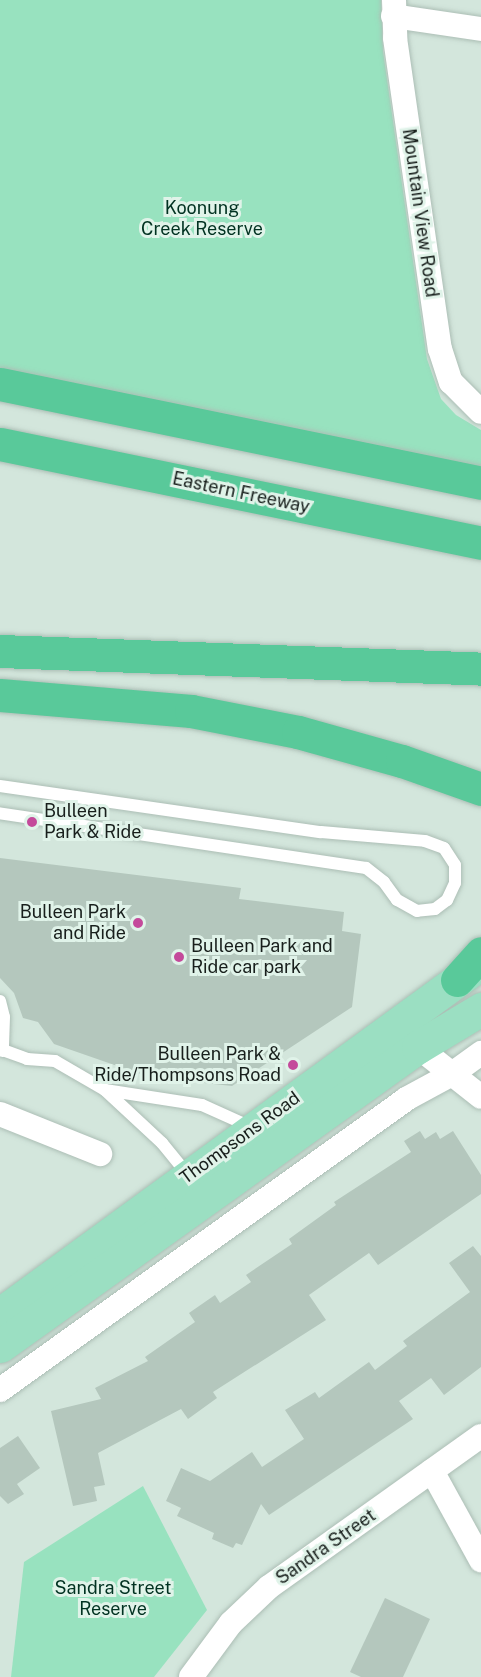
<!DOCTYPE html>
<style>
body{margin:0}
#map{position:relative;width:481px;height:1677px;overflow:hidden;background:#d3e6dc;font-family:"Public Sans",sans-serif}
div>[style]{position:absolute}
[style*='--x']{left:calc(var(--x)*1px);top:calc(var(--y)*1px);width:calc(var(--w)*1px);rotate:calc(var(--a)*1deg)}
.green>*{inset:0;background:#98e2bf}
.building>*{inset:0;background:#b4c7bd}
.roads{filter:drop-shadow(0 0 2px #acbeb5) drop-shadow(0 0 2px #acbeb5)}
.lane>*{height:12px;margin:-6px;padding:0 6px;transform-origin:6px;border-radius:6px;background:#fff}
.street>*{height:24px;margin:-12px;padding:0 12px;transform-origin:12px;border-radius:12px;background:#fff}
.primary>*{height:33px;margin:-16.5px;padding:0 16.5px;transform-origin:16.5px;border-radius:16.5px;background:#9bdfc2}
.highway>*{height:33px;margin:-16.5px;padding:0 16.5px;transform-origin:16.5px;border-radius:16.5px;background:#59c99a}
.dots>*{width:16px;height:16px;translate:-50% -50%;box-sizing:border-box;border:3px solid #e0f3e9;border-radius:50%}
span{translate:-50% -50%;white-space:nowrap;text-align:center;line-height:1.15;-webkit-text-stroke:6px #e0f3e9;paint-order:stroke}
.park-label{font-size:18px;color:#013221}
.street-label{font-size:18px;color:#181f1c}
.poi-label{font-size:18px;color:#181f1c}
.left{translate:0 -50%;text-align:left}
.right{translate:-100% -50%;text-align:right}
</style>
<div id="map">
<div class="green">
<i style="clip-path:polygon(0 0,381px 0,383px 51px,427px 359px,441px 399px,456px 415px,481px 430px,481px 486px,0 394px)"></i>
<i style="clip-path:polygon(143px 1486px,207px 1610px,154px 1677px,11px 1677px,24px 1562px)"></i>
</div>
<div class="building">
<i style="clip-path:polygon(0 858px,241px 888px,239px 899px,344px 912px,342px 931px,361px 934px,352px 1007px,232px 1086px,149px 1077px,54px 1044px,38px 1022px,23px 1018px,14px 993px,0 978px)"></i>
<i style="clip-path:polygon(420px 1131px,425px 1139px,436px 1132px,440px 1139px,453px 1131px,481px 1175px,481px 1194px,378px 1265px,369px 1253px,309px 1295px,326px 1320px,213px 1392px,217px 1398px,188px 1419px,181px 1409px,98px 1453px,105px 1485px,94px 1487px,97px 1501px,73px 1506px,51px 1411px,101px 1399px,95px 1388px,148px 1361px,145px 1357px,195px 1322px,189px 1313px,215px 1295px,220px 1303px,251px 1282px,246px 1275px,292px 1244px,289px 1239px,336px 1205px,334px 1202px,411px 1152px,404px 1141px)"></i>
<i style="clip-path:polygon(473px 1246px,481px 1256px,481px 1367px,444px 1395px,431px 1378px,399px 1401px,413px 1419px,269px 1515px,261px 1504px,242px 1545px,236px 1543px,233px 1548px,212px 1539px,214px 1533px,177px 1516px,181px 1508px,166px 1501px,181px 1468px,210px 1481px,252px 1452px,262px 1467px,304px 1439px,285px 1410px,315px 1392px,319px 1398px,369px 1362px,375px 1370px,407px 1346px,403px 1341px,470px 1292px,449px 1263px)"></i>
<i style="clip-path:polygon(18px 1436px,40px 1468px,17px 1484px,24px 1494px,8px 1504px,0 1496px,0 1448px)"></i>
<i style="clip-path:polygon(385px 1598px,430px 1619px,403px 1677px,361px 1677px,350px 1672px)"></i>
</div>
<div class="roads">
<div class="lane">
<i style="--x:0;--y:786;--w:324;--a:8.2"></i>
<i style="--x:321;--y:832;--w:104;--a:4.9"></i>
<i style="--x:425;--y:841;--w:20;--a:20"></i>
<i style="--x:444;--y:848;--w:20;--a:57"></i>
<i style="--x:455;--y:865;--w:18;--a:90"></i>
<i style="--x:455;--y:883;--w:19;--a:115"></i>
<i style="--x:447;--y:900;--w:15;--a:143"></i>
<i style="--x:435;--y:909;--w:18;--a:174"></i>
<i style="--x:417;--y:911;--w:23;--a:-151"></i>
<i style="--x:397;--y:900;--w:22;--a:-126"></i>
<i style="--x:384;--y:882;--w:23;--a:-142"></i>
<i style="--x:366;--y:868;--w:370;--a:-171.5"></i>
<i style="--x:0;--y:1001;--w:16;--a:76"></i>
<i style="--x:4;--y:1017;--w:34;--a:92"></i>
<i style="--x:0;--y:1049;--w:29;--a:20"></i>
<i style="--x:27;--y:1059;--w:28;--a:4"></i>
<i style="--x:55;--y:1061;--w:58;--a:30.1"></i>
<i style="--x:105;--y:1090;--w:78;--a:42.9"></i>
<i style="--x:162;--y:1143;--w:41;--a:50.9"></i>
<i style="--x:105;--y:1090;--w:98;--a:8.8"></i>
<i style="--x:202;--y:1105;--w:54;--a:24.2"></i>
</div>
<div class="street">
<i style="--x:394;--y:0;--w:38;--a:88"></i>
<i style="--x:395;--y:38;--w:314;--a:81.8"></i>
<i style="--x:440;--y:349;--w:35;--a:72"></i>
<i style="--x:451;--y:382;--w:42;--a:45"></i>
<i style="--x:393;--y:16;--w:89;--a:8.4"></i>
<i style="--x:418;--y:1047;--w:80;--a:38.4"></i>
<i style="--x:0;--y:1114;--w:108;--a:21.8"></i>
<i style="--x:0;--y:1390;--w:500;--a:-35.6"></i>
<i style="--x:406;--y:1099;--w:52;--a:-28.5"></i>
<i style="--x:452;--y:1074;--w:36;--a:-36"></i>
<i style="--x:432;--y:1471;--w:102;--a:61.2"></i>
<i style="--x:191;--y:1677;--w:67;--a:-53.5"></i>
<i style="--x:231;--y:1623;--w:52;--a:-43.5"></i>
<i style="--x:269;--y:1587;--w:260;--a:-35.5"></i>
</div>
<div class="primary">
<i style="--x:0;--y:1314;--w:595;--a:-36.12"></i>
<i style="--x:0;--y:1346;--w:514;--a:-35.58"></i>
<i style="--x:418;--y:1047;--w:74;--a:-31.1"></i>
</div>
<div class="highway">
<i style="--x:0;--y:384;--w:491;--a:11.6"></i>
<i style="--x:0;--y:444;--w:491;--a:11.6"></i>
<i style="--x:0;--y:651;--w:481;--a:2.1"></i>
<i style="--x:0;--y:695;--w:192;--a:4.8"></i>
<i style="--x:191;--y:711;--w:109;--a:11.1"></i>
<i style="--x:298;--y:732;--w:108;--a:15.6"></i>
<i style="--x:402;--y:761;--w:84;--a:19.5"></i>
<i style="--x:457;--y:980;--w:36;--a:-48"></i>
</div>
</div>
<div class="dots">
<i style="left:32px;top:822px;background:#c44a9b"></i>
<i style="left:138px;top:923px;background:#c44a9b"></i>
<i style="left:179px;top:957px;background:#c44a9b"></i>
<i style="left:293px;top:1065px;background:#c44a9b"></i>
</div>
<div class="park-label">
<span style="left:202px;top:219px">Koonung<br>Creek Reserve</span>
<span style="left:113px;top:1599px">Sandra Street<br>Reserve</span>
</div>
<div class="street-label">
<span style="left:420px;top:213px;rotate:82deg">Mountain View Road</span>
<span style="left:241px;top:493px;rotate:12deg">Eastern Freeway</span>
<span style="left:240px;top:1138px;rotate:-36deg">Thompsons Road</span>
<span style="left:326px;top:1547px;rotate:-35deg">Sandra Street</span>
</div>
<div class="poi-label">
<span class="left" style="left:44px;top:822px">Bulleen<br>Park &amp; Ride</span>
<span class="right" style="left:126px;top:923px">Bulleen Park<br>and Ride</span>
<span class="left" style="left:191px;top:957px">Bulleen Park and<br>Ride car park</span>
<span class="right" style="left:281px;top:1065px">Bulleen Park &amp;<br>Ride/Thompsons Road</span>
</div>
</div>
